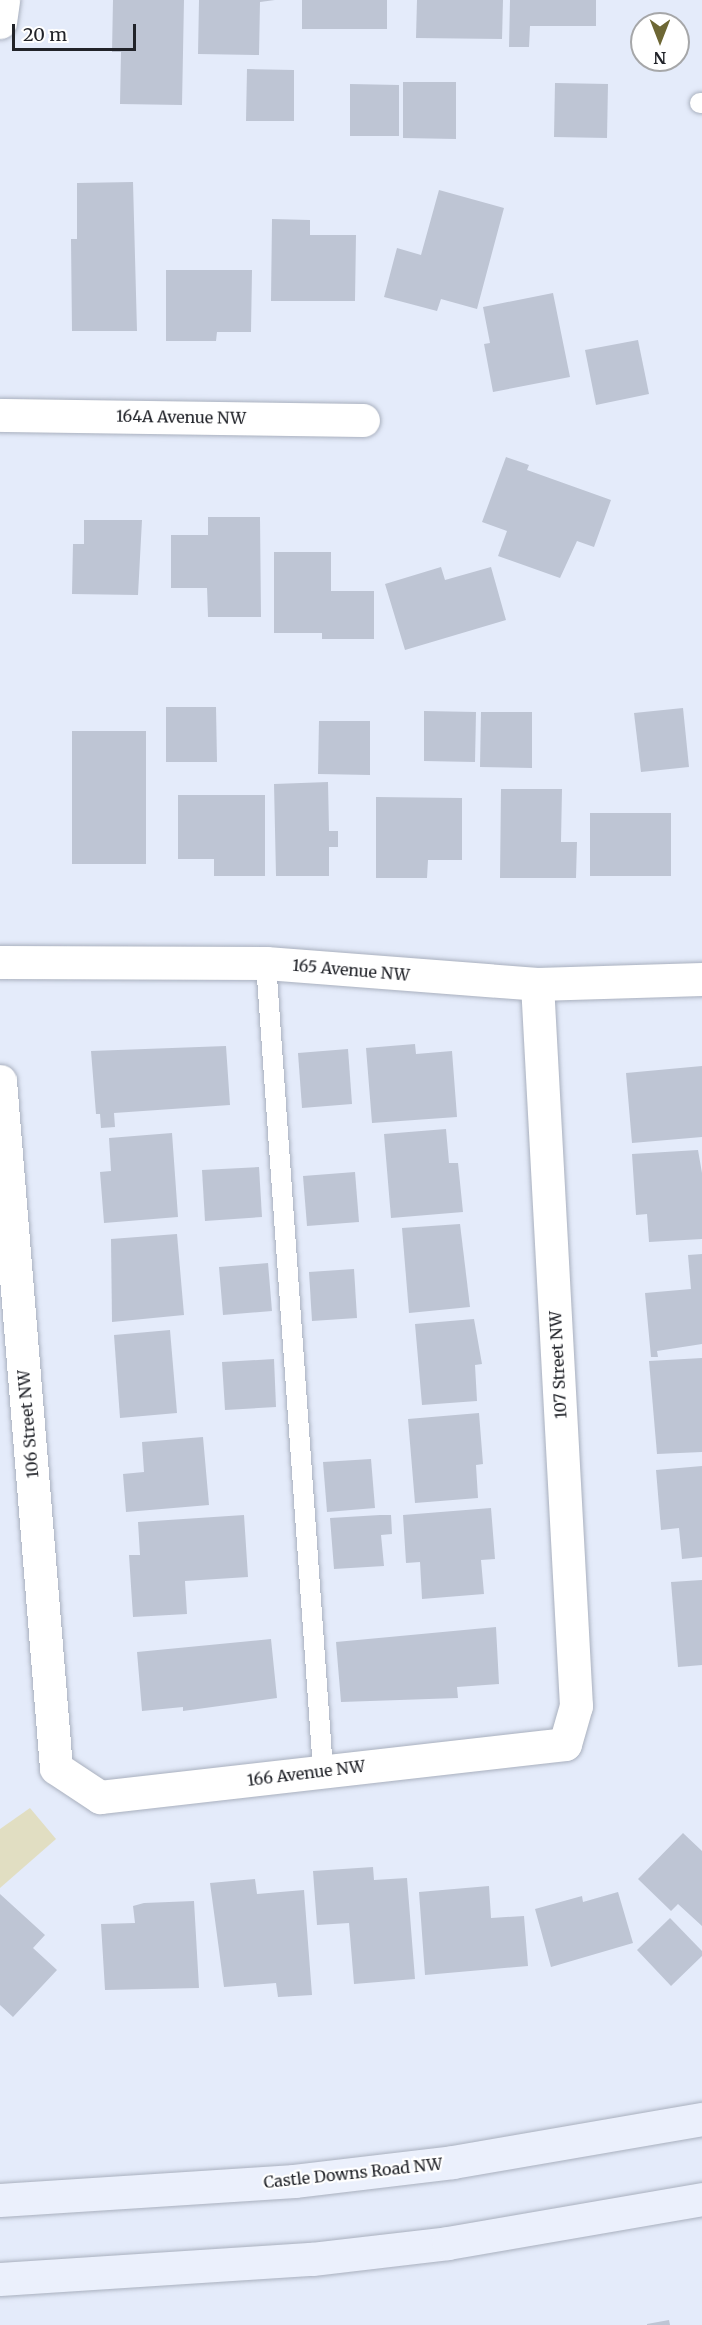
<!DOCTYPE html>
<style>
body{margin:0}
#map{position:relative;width:702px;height:2325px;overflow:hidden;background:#e4ebfa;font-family:Merriweather,serif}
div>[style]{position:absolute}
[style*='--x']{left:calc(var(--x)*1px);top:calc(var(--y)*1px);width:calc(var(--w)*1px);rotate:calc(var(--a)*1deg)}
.green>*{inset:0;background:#e1dec2}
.building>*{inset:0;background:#bec5d4}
.roads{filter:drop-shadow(0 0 2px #a9b0be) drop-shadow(0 0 2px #a9b0be)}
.lane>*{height:20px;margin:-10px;padding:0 10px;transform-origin:10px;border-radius:10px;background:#fff}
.street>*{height:33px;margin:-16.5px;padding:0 16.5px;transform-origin:16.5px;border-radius:16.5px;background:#fff}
.secondary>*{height:33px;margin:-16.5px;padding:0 16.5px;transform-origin:16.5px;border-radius:16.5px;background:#ebf0fc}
span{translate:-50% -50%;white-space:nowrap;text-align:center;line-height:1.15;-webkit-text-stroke:4.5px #fff;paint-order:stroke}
.street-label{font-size:16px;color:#212329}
.north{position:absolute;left:630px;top:12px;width:60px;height:60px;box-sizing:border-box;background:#fff;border:2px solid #a6a7a9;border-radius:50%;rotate:180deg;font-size:16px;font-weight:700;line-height:24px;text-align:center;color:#212329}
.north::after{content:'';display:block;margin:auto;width:21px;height:27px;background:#6d6734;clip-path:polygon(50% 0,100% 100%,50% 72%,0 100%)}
.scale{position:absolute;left:12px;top:24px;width:124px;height:27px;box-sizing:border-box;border:3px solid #212329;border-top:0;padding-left:8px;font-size:18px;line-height:21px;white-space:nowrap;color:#212329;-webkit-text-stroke:4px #fff;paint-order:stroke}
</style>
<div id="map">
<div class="green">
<i style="clip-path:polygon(30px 1808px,56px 1839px,0 1888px,0 1829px)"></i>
</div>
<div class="building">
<i style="clip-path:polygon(113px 0,184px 0,182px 105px,120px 104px,121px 52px,112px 52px)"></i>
<i style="clip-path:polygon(199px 0,275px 0,260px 2px,259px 55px,198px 54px)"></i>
<i style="clip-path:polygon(302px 0,387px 0,387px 29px,302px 29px)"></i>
<i style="clip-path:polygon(417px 0,503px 0,502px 39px,416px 38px)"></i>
<i style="clip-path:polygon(510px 0,596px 0,596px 26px,530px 26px,529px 47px,509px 47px)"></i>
<i style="clip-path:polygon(247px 69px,294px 70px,294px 121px,246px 121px)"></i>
<i style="clip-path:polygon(403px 82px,456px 82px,456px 139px,403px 138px)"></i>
<i style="clip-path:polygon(555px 83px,608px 84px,607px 138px,554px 137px)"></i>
<i style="clip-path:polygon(350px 84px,399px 85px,399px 136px,350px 136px)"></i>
<i style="clip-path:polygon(133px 182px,137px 331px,72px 331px,71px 239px,77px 239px,77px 183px)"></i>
<i style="clip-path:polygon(439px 190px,504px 208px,477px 309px,441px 299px,437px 311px,384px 297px,397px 248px,421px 255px)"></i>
<i style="clip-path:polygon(272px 219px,310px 220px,310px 235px,356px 235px,355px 301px,271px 301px)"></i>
<i style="clip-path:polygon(166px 270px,252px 270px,251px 332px,217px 332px,216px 341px,166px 341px)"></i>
<i style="clip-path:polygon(553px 293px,570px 377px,493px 392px,484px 344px,490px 343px,483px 307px)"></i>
<i style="clip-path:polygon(638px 340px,649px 394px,596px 405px,585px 350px)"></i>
<i style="clip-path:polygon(506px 457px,529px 465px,527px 470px,611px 500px,594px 547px,577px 541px,560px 578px,498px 556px,507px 531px,482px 522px)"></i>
<i style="clip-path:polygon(208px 517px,260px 517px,261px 617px,208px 617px,207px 588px,171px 588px,171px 535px,208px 535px)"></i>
<i style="clip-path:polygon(84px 520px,142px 520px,138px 595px,72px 594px,73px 544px,84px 544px)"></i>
<i style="clip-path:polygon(274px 552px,331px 552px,331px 591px,374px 591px,374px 639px,322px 639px,322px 633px,274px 633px)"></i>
<i style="clip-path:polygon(441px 567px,445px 580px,491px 567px,506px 620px,405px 650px,385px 584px)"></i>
<i style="clip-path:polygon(166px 707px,216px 707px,217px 762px,166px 762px)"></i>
<i style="clip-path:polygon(683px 708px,689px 767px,641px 772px,634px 713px)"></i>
<i style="clip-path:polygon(424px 711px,476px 712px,475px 762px,424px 761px)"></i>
<i style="clip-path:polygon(481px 712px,532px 712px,532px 768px,480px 767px)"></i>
<i style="clip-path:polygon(319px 721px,370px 721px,370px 775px,318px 774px)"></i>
<i style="clip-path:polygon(72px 731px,146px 731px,146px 864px,72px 864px)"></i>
<i style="clip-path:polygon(328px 782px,329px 831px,338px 831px,338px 847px,329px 847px,329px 876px,276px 876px,274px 784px)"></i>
<i style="clip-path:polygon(501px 789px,562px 789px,561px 842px,577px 842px,576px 878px,500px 878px)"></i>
<i style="clip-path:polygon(178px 795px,265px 795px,265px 876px,214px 876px,214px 859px,178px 859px)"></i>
<i style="clip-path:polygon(376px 797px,462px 798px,462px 860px,428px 860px,427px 878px,376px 878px)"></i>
<i style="clip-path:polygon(590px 813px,671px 813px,671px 876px,590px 876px)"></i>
<i style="clip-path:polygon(415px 1044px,416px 1054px,452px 1051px,457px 1117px,372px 1123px,366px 1048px)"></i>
<i style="clip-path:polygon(226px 1046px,230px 1105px,114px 1113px,115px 1127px,101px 1128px,100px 1114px,96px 1114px,91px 1051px)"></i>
<i style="clip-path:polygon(348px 1049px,352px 1104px,302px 1108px,298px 1053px)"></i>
<i style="clip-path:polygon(702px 1066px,702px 1137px,632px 1143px,626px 1073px)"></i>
<i style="clip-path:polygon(446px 1129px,449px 1163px,458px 1163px,463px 1212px,391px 1218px,384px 1134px)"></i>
<i style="clip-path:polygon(172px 1133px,178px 1217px,104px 1223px,100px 1172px,111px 1171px,109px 1138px)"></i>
<i style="clip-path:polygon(698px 1150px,702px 1173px,702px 1239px,649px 1242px,647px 1214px,636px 1215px,632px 1154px)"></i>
<i style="clip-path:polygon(259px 1167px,262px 1217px,205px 1221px,202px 1170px)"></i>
<i style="clip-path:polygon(355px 1172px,359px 1222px,307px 1226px,303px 1176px)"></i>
<i style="clip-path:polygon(460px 1224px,470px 1307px,409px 1313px,402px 1228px)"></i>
<i style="clip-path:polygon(177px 1234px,184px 1315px,112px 1322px,111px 1239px)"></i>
<i style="clip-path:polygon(702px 1254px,702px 1344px,657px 1351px,658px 1357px,651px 1357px,645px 1293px,691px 1289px,688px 1255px)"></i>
<i style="clip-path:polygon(268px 1263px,272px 1311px,223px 1315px,219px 1267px)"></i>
<i style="clip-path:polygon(354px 1269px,357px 1318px,312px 1321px,309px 1272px)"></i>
<i style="clip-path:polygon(474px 1319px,482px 1364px,475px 1365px,477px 1401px,422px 1405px,415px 1324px)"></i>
<i style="clip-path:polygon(170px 1330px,177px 1413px,120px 1418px,114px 1335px)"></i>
<i style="clip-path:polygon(702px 1358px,702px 1452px,657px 1454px,649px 1361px)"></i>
<i style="clip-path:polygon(274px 1359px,276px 1407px,225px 1410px,222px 1362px)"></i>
<i style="clip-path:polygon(479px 1413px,483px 1464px,476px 1465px,478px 1498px,415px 1503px,408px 1419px)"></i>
<i style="clip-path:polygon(203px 1437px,209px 1505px,126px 1512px,123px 1474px,144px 1472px,142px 1442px)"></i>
<i style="clip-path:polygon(371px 1459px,375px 1508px,327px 1512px,323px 1462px)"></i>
<i style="clip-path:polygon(702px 1466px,702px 1557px,682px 1559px,679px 1528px,661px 1530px,656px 1470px)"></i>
<i style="clip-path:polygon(491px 1508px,495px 1559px,481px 1560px,484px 1594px,422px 1599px,420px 1562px,406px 1563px,403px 1515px)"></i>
<i style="clip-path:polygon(244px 1515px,248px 1577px,185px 1581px,187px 1614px,133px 1617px,129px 1555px,140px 1555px,138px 1522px)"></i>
<i style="clip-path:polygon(380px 1515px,391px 1515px,392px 1534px,381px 1535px,384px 1566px,334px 1569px,330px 1518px)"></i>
<i style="clip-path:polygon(702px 1580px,702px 1665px,678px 1667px,671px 1582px)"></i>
<i style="clip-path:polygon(496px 1627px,499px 1684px,457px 1687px,458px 1698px,341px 1702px,336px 1642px)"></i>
<i style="clip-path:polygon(271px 1639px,277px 1698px,183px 1711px,183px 1707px,142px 1711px,137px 1652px)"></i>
<i style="clip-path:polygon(683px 1833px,702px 1851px,702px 1926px,678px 1904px,671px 1911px,638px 1879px)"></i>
<i style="clip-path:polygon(373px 1867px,374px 1880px,407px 1878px,415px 1979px,354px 1984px,349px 1923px,317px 1925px,313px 1871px)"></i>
<i style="clip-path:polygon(255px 1879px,257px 1894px,304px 1890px,312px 1995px,278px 1997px,276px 1983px,224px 1987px,210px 1883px)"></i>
<i style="clip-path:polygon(489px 1886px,491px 1918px,524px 1916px,528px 1966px,425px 1975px,419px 1892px)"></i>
<i style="clip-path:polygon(618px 1892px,633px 1943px,551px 1967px,535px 1909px,582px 1896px,583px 1902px)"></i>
<i style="clip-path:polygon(0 1894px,45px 1935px,33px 1948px,57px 1970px,13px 2017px,0 2005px)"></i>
<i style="clip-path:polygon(194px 1901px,199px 1988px,105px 1990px,101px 1924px,135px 1923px,133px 1906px,144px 1903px)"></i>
<i style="clip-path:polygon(670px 1918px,702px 1951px,702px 1956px,671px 1986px,637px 1950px)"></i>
<i style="clip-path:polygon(669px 2320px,670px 2325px,647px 2325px,647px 2324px)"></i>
</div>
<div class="roads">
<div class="lane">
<i style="--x:700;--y:103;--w:2;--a:0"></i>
<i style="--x:266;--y:963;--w:810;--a:85.96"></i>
</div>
<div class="street">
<i style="--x:0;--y:22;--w:22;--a:-82"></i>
<i style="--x:0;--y:415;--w:363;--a:0.8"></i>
<i style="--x:0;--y:962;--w:266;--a:0.2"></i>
<i style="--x:266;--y:963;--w:272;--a:4.4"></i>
<i style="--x:537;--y:984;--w:165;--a:-1.7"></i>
<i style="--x:0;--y:1081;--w:689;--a:85.34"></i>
<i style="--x:56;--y:1768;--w:53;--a:33.4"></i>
<i style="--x:100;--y:1797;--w:468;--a:-6.5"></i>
<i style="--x:565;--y:1744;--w:40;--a:-74"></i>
<i style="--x:576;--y:1706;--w:723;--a:-93.09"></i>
</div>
<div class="secondary">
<i style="--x:0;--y:2200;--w:295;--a:-3.7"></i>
<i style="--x:294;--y:2181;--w:160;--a:-6.8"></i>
<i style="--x:453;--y:2162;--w:253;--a:-9.8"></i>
<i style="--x:0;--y:2279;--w:313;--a:-3.7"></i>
<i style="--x:312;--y:2259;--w:137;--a:-6.7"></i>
<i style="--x:448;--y:2243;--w:258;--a:-9.8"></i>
</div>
</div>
<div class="street-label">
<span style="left:181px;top:417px;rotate:1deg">164A Avenue NW</span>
<span style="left:351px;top:970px;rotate:5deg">165 Avenue NW</span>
<span style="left:558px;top:1365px;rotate:-93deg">107 Street NW</span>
<span style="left:28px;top:1424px;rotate:-95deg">106 Street NW</span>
<span style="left:306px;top:1773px;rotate:-7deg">166 Avenue NW</span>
<span style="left:353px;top:2173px;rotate:-6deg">Castle Downs Road NW</span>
</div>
<div class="north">N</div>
<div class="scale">20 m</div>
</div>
